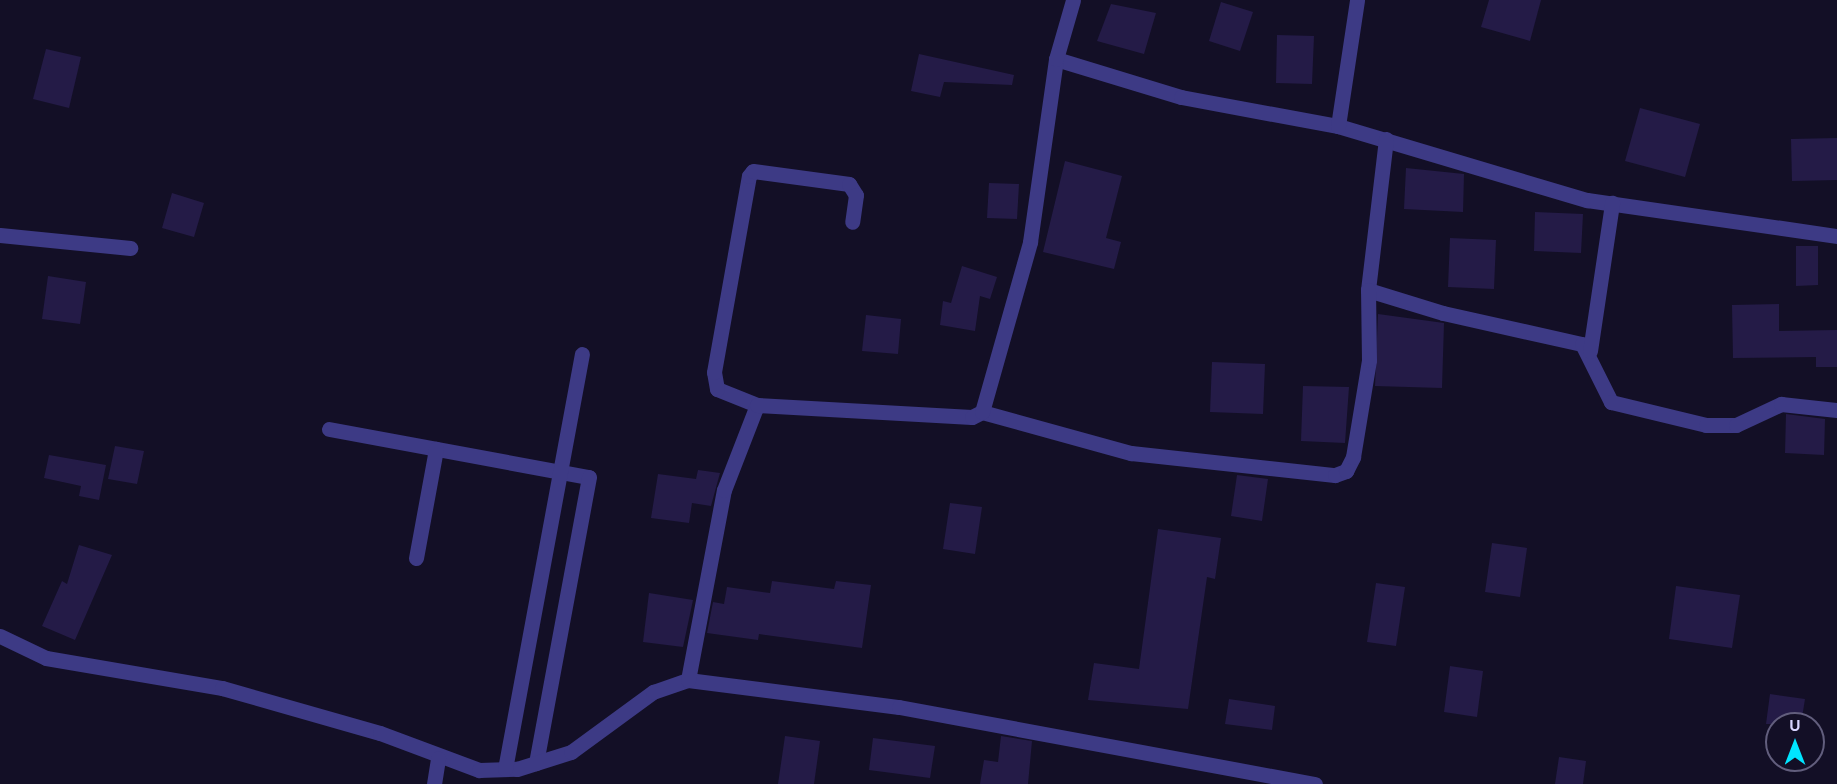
<!DOCTYPE html>
<style>
body{margin:0}
#map{position:relative;width:1837px;height:784px;overflow:hidden;background:#130f26;font-family:Figtree,sans-serif}
div>[style]{position:absolute}
[style*='--x']{left:calc(var(--x)*1px);top:calc(var(--y)*1px);width:calc(var(--w)*1px);rotate:calc(var(--a)*1deg)}
.building>*{inset:0;background:#241b47}
.minor>*{height:15px;margin:-7.5px;padding:0 7.5px;transform-origin:7.5px;border-radius:7.5px;background:#3d3a85}
span{translate:-50% -50%;white-space:nowrap;text-align:center;line-height:1.15;-webkit-text-stroke:5px #130f26;paint-order:stroke}
.north{position:absolute;left:1765px;top:712px;width:60px;height:60px;box-sizing:border-box;background:#130f26;border:2px solid #625e7d;border-radius:50%;rotate:0deg;font-size:16px;font-weight:700;line-height:24px;text-align:center;color:#d9d4ff}
.north::after{content:'';display:block;margin:auto;width:21px;height:27px;background:#00e5ff;clip-path:polygon(50% 0,100% 100%,50% 72%,0 100%)}
</style>
<div id="map">
<div class="building">
<i style="clip-path:polygon(1489px 0,1541px 0,1530px 41px,1481px 27px)"></i>
<i style="clip-path:polygon(1221px 2px,1253px 12px,1240px 51px,1209px 41px)"></i>
<i style="clip-path:polygon(1111px 4px,1156px 13px,1144px 54px,1097px 41px)"></i>
<i style="clip-path:polygon(1277px 35px,1314px 36px,1312px 84px,1276px 83px)"></i>
<i style="clip-path:polygon(46px 49px,81px 57px,69px 108px,33px 99px)"></i>
<i style="clip-path:polygon(919px 54px,1014px 75px,1012px 85px,944px 82px,940px 97px,911px 91px)"></i>
<i style="clip-path:polygon(1640px 108px,1700px 124px,1685px 177px,1625px 161px)"></i>
<i style="clip-path:polygon(1837px 138px,1837px 180px,1792px 181px,1791px 139px)"></i>
<i style="clip-path:polygon(1065px 161px,1122px 176px,1106px 238px,1121px 242px,1114px 269px,1043px 252px)"></i>
<i style="clip-path:polygon(1406px 168px,1464px 174px,1463px 212px,1404px 209px)"></i>
<i style="clip-path:polygon(989px 183px,1019px 184px,1017px 219px,987px 218px)"></i>
<i style="clip-path:polygon(172px 193px,204px 203px,194px 237px,162px 228px)"></i>
<i style="clip-path:polygon(1535px 212px,1583px 214px,1581px 253px,1534px 251px)"></i>
<i style="clip-path:polygon(1450px 238px,1496px 240px,1494px 289px,1448px 287px)"></i>
<i style="clip-path:polygon(1796px 246px,1818px 246px,1818px 285px,1796px 286px)"></i>
<i style="clip-path:polygon(962px 266px,997px 277px,990px 299px,980px 296px,975px 331px,940px 325px,943px 301px,951px 303px)"></i>
<i style="clip-path:polygon(48px 276px,86px 282px,80px 324px,42px 319px)"></i>
<i style="clip-path:polygon(1779px 304px,1779px 331px,1837px 330px,1837px 367px,1816px 367px,1816px 357px,1733px 358px,1732px 305px)"></i>
<i style="clip-path:polygon(1378px 314px,1444px 323px,1442px 388px,1375px 386px)"></i>
<i style="clip-path:polygon(866px 315px,901px 319px,898px 354px,862px 351px)"></i>
<i style="clip-path:polygon(1212px 362px,1265px 364px,1263px 414px,1210px 412px)"></i>
<i style="clip-path:polygon(1303px 386px,1349px 387px,1345px 443px,1301px 441px)"></i>
<i style="clip-path:polygon(1786px 414px,1825px 419px,1824px 455px,1785px 453px)"></i>
<i style="clip-path:polygon(115px 446px,144px 451px,137px 484px,108px 479px)"></i>
<i style="clip-path:polygon(49px 455px,106px 465px,99px 500px,79px 496px,81px 486px,44px 478px)"></i>
<i style="clip-path:polygon(698px 470px,720px 473px,711px 506px,692px 503px,689px 523px,651px 518px,658px 474px,696px 479px)"></i>
<i style="clip-path:polygon(1237px 475px,1268px 479px,1262px 521px,1231px 516px)"></i>
<i style="clip-path:polygon(950px 503px,982px 507px,975px 554px,943px 549px)"></i>
<i style="clip-path:polygon(1158px 529px,1221px 538px,1215px 579px,1207px 577px,1188px 709px,1088px 700px,1094px 663px,1139px 669px)"></i>
<i style="clip-path:polygon(1492px 543px,1527px 548px,1520px 597px,1485px 592px)"></i>
<i style="clip-path:polygon(79px 545px,112px 555px,75px 640px,42px 626px,62px 581px,67px 584px)"></i>
<i style="clip-path:polygon(772px 581px,834px 589px,836px 581px,871px 585px,862px 648px,759px 634px,758px 640px,707px 633px,713px 602px,724px 604px,727px 587px,770px 593px)"></i>
<i style="clip-path:polygon(1376px 583px,1405px 587px,1396px 646px,1367px 642px)"></i>
<i style="clip-path:polygon(1676px 586px,1740px 595px,1732px 648px,1669px 639px)"></i>
<i style="clip-path:polygon(649px 593px,693px 600px,683px 647px,643px 642px)"></i>
<i style="clip-path:polygon(1450px 666px,1483px 671px,1477px 717px,1444px 712px)"></i>
<i style="clip-path:polygon(1770px 694px,1805px 699px,1801px 724px,1766px 724px)"></i>
<i style="clip-path:polygon(1229px 699px,1275px 706px,1272px 730px,1225px 724px)"></i>
<i style="clip-path:polygon(785px 736px,820px 741px,814px 784px,778px 784px)"></i>
<i style="clip-path:polygon(1001px 736px,1032px 741px,1028px 784px,980px 784px,984px 760px,998px 762px)"></i>
<i style="clip-path:polygon(873px 738px,935px 746px,930px 778px,869px 770px)"></i>
<i style="clip-path:polygon(1559px 757px,1586px 761px,1583px 784px,1555px 784px)"></i>
</div>
<div class="minor">
<i style="--x:1056;--y:59;--w:131;--a:16.9"></i>
<i style="--x:1181;--y:97;--w:160;--a:10.5"></i>
<i style="--x:1338;--y:126;--w:260;--a:16.6"></i>
<i style="--x:1587;--y:200;--w:253;--a:8.2"></i>
<i style="--x:1338;--y:126;--w:127;--a:-81.4"></i>
<i style="--x:1386;--y:139;--w:152;--a:96.8"></i>
<i style="--x:1368;--y:290;--w:78;--a:17"></i>
<i style="--x:1443;--y:313;--w:142;--a:12.6"></i>
<i style="--x:1582;--y:344;--w:65;--a:63.4"></i>
<i style="--x:1611;--y:402;--w:98;--a:13.6"></i>
<i style="--x:1706;--y:425;--w:30;--a:0"></i>
<i style="--x:1736;--y:425;--w:50;--a:-25"></i>
<i style="--x:1781;--y:404;--w:56;--a:6.1"></i>
<i style="--x:0;--y:235;--w:131;--a:5.7"></i>
<i style="--x:1590;--y:351;--w:150;--a:-81.5"></i>
<i style="--x:757;--y:405;--w:43;--a:-158.2"></i>
<i style="--x:717;--y:389;--w:17;--a:-100"></i>
<i style="--x:714;--y:372;--w:199;--a:-79.9"></i>
<i style="--x:749;--y:176;--w:6;--a:-51"></i>
<i style="--x:753;--y:171;--w:97;--a:7.7"></i>
<i style="--x:849;--y:184;--w:13;--a:58"></i>
<i style="--x:856;--y:195;--w:27;--a:98"></i>
<i style="--x:982;--y:412;--w:155;--a:15.4"></i>
<i style="--x:1131;--y:453;--w:205;--a:6.2"></i>
<i style="--x:1335;--y:475;--w:12;--a:-20"></i>
<i style="--x:1346;--y:471;--w:16;--a:-63"></i>
<i style="--x:1353;--y:457;--w:98;--a:-80.6"></i>
<i style="--x:1369;--y:360;--w:70;--a:-90.8"></i>
<i style="--x:329;--y:429;--w:264;--a:10.5"></i>
<i style="--x:589;--y:477;--w:291;--a:100.5"></i>
<i style="--x:416;--y:558;--w:111;--a:-79.6"></i>
<i style="--x:0;--y:636;--w:51;--a:25.6"></i>
<i style="--x:46;--y:658;--w:179;--a:9.7"></i>
<i style="--x:222;--y:688;--w:164;--a:15.9"></i>
<i style="--x:380;--y:733;--w:106;--a:20.5"></i>
<i style="--x:479;--y:770;--w:38;--a:-2"></i>
<i style="--x:517;--y:769;--w:57;--a:-17.5"></i>
<i style="--x:571;--y:752;--w:102;--a:-36.2"></i>
<i style="--x:653;--y:692;--w:37;--a:-19"></i>
<i style="--x:688;--y:680;--w:213;--a:7.3"></i>
<i style="--x:899;--y:707;--w:423;--a:10.5"></i>
<i style="--x:688;--y:680;--w:193;--a:-79.3"></i>
<i style="--x:724;--y:490;--w:91;--a:-68.8"></i>
<i style="--x:757;--y:405;--w:215;--a:3.2"></i>
<i style="--x:972;--y:417;--w:11;--a:-27"></i>
<i style="--x:982;--y:412;--w:177;--a:-74.2"></i>
<i style="--x:1030;--y:242;--w:185;--a:-81.9"></i>
<i style="--x:1056;--y:59;--w:61;--a:-73.9"></i>
<i style="--x:505;--y:769;--w:422;--a:-79.5"></i>
<i style="--x:434;--y:784;--w:26;--a:-81"></i>
</div>
<div class="north">U</div>
</div>
